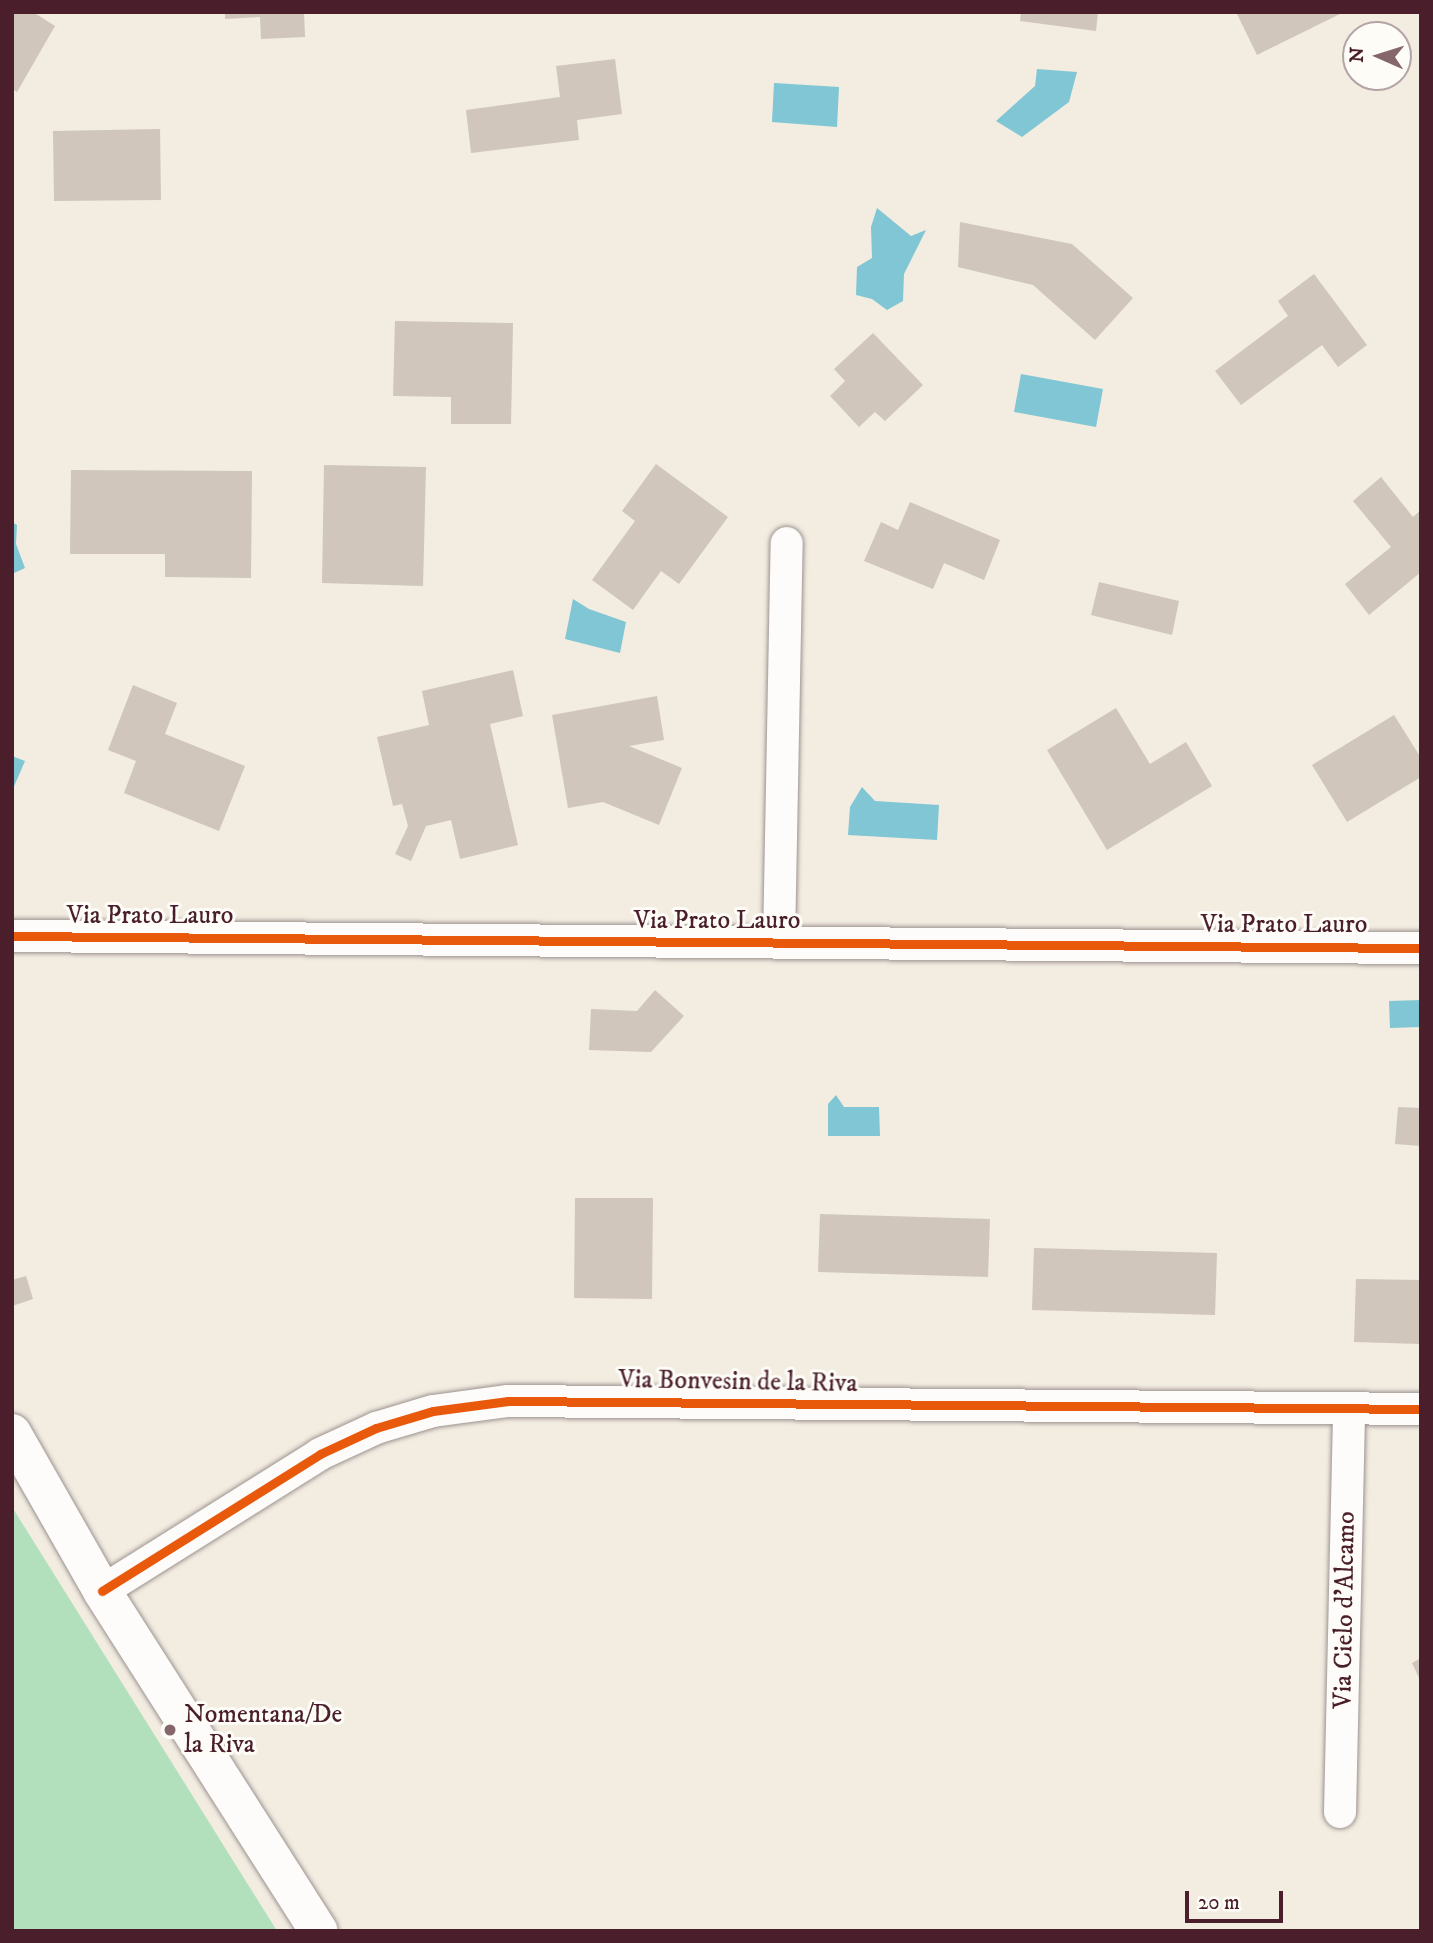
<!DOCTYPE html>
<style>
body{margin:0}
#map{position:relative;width:1433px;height:1943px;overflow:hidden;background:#f2ece1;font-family:"IM FELL DW Pica",serif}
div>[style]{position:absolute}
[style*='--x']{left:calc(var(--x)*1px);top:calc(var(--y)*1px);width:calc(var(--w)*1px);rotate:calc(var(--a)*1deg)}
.green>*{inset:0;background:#b2e0bc}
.water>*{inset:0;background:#80c6d4}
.building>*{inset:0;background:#d0c6bb}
.roads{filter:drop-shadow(0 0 2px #9d9390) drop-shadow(0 0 2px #9d9390)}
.minor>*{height:32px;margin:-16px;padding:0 16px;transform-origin:16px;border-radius:16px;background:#fdfcfa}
.major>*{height:38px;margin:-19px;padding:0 19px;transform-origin:19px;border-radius:19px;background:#fdfcfa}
.cycleway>*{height:9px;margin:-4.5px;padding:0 4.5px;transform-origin:4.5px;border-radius:4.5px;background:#e8590c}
.dots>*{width:19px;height:19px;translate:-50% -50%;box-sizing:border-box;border:4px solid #fdfcf7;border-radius:50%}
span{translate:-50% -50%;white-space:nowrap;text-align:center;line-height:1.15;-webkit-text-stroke:6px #fdfcf7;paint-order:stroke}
.street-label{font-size:26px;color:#4a1f2b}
.poi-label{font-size:26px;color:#4a1f2b}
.left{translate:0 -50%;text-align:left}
.frame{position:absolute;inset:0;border:14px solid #4a1f2b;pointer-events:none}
.north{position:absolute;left:1342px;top:21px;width:70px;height:70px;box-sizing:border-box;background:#fdfcf7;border:2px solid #b5a4a5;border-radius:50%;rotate:273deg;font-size:19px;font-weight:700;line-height:28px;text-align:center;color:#4a1f2b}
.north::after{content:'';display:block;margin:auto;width:24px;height:32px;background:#85676b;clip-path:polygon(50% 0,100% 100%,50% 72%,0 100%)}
.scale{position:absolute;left:1185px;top:1891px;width:98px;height:32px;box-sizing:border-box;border:4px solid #4a1f2b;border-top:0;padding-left:9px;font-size:21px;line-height:24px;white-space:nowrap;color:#4a1f2b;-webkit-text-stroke:5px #fdfcf7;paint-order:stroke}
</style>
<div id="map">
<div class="green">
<i style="clip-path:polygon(12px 1507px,277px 1931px,12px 1931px)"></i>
</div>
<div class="water">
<i style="clip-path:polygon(1037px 69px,1077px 72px,1069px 102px,1022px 137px,996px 121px,1035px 86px)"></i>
<i style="clip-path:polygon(774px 83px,839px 87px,837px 127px,772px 122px)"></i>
<i style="clip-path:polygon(877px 208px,911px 236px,926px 230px,904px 274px,903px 301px,887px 310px,872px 299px,856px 295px,857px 267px,872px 258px,871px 227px)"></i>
<i style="clip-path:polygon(1021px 374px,1103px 389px,1096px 427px,1014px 412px)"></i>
<i style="clip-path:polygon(12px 522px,17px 525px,16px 544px,25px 568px,12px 574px)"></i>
<i style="clip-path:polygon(573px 599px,589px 609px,626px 622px,620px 653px,565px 639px)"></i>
<i style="clip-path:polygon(12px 756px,25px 761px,12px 791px)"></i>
<i style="clip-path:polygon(862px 787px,875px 801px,939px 805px,937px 840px,848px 835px,850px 807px)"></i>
<i style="clip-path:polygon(1421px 1000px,1421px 1027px,1390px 1028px,1389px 1001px)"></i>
<i style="clip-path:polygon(836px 1095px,844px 1107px,879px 1107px,880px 1136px,828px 1136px,828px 1104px)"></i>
</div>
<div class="building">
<i style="clip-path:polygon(12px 12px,33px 12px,55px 26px,17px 92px,12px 89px)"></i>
<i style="clip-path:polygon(225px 12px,304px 12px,305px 37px,261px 39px,260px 17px,225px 19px)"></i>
<i style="clip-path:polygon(1021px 12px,1098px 12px,1096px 31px,1020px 21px)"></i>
<i style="clip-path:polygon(1236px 12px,1344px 12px,1257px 55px)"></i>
<i style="clip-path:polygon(615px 59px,622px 114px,577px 120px,579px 140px,471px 153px,466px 110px,560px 97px,556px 66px)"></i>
<i style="clip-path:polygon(160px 129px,161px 200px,54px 201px,53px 131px)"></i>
<i style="clip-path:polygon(960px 222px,1072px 244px,1133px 298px,1095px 340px,1033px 285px,958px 267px)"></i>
<i style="clip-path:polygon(1314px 274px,1367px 345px,1338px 367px,1322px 345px,1241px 405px,1215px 371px,1288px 316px,1278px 301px)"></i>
<i style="clip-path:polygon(395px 321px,513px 323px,511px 424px,451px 424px,451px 397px,393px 396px)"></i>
<i style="clip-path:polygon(873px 333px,923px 385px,885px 421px,875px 412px,859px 427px,830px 396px,845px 381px,834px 369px)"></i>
<i style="clip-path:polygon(656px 464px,728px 517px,679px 584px,661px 571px,633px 610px,592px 580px,635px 521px,622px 511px)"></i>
<i style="clip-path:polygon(324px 465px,426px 467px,423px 586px,322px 583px)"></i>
<i style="clip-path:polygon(71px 470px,252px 471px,251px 578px,165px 577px,165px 554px,70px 554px)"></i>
<i style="clip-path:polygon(1381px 477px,1413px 517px,1421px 510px,1421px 572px,1369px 615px,1345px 584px,1391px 547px,1353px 501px)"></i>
<i style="clip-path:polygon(910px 502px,1000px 540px,984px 580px,944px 563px,933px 589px,864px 561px,881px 522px,898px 530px)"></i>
<i style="clip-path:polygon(1099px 582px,1179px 601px,1172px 635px,1091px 615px)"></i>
<i style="clip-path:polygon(513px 670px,523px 716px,490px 724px,518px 845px,460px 859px,451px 820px,426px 826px,411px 861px,395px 854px,408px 826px,402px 804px,393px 806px,377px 737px,429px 725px,422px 691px)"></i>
<i style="clip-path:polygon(133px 685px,177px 703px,165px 734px,245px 766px,219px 831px,124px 793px,136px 761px,108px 750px)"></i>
<i style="clip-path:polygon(657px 696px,664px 740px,629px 746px,682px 768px,659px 825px,603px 802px,568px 808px,552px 715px)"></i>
<i style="clip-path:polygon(1116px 708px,1150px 764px,1186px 742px,1212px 786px,1107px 850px,1047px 750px)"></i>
<i style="clip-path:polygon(1394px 715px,1421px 758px,1421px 777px,1347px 822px,1312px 765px)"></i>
<i style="clip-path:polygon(655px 990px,684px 1016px,651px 1052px,589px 1050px,591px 1009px,637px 1011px)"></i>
<i style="clip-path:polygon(1398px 1107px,1421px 1108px,1421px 1146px,1395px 1144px)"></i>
<i style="clip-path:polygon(575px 1198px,653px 1198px,652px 1299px,574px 1298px)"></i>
<i style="clip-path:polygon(820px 1214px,990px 1219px,988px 1277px,818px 1272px)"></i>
<i style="clip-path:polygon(1034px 1248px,1217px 1253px,1215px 1315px,1032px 1310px)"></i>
<i style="clip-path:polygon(26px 1276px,33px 1299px,12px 1306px,12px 1280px)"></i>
<i style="clip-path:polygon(1356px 1279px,1421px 1280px,1421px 1344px,1354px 1342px)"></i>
<i style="clip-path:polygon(1421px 1658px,1421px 1682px,1412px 1663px)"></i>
</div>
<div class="roads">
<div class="minor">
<i style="--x:12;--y:936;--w:1409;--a:0.49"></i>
<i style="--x:779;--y:942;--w:399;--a:-88.9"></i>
<i style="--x:102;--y:1591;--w:257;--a:-32.1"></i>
<i style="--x:320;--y:1454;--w:62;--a:-24.9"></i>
<i style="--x:376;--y:1428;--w:59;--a:-16.6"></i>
<i style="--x:433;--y:1411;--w:76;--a:-7.6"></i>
<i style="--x:508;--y:1401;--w:913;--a:0.5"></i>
<i style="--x:1340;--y:1812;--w:403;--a:-88.7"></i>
</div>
<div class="major">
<i style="--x:12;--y:1433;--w:182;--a:60.3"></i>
<i style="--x:102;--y:1591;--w:403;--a:57.5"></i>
</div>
</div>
<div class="cycleway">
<i style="--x:12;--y:936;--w:1409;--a:0.49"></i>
<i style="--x:102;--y:1591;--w:257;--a:-32.1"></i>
<i style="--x:320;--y:1454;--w:62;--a:-24.9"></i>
<i style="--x:376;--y:1428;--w:59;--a:-16.6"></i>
<i style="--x:433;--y:1411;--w:76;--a:-7.6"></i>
<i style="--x:508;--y:1401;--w:913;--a:0.5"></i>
</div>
<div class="dots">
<i style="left:170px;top:1730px;background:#85676b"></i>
</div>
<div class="street-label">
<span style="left:150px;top:916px">Via Prato Lauro</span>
<span style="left:717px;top:921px">Via Prato Lauro</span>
<span style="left:1284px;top:925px">Via Prato Lauro</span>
<span style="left:738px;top:1382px;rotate:1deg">Via Bonvesin de la Riva</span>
<span style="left:1345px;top:1610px;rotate:-89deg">Via Cielo d'Alcamo</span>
</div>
<div class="poi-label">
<span class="left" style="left:184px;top:1730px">Nomentana/De<br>la Riva</span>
</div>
<div class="frame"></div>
<div class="north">N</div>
<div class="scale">20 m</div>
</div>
